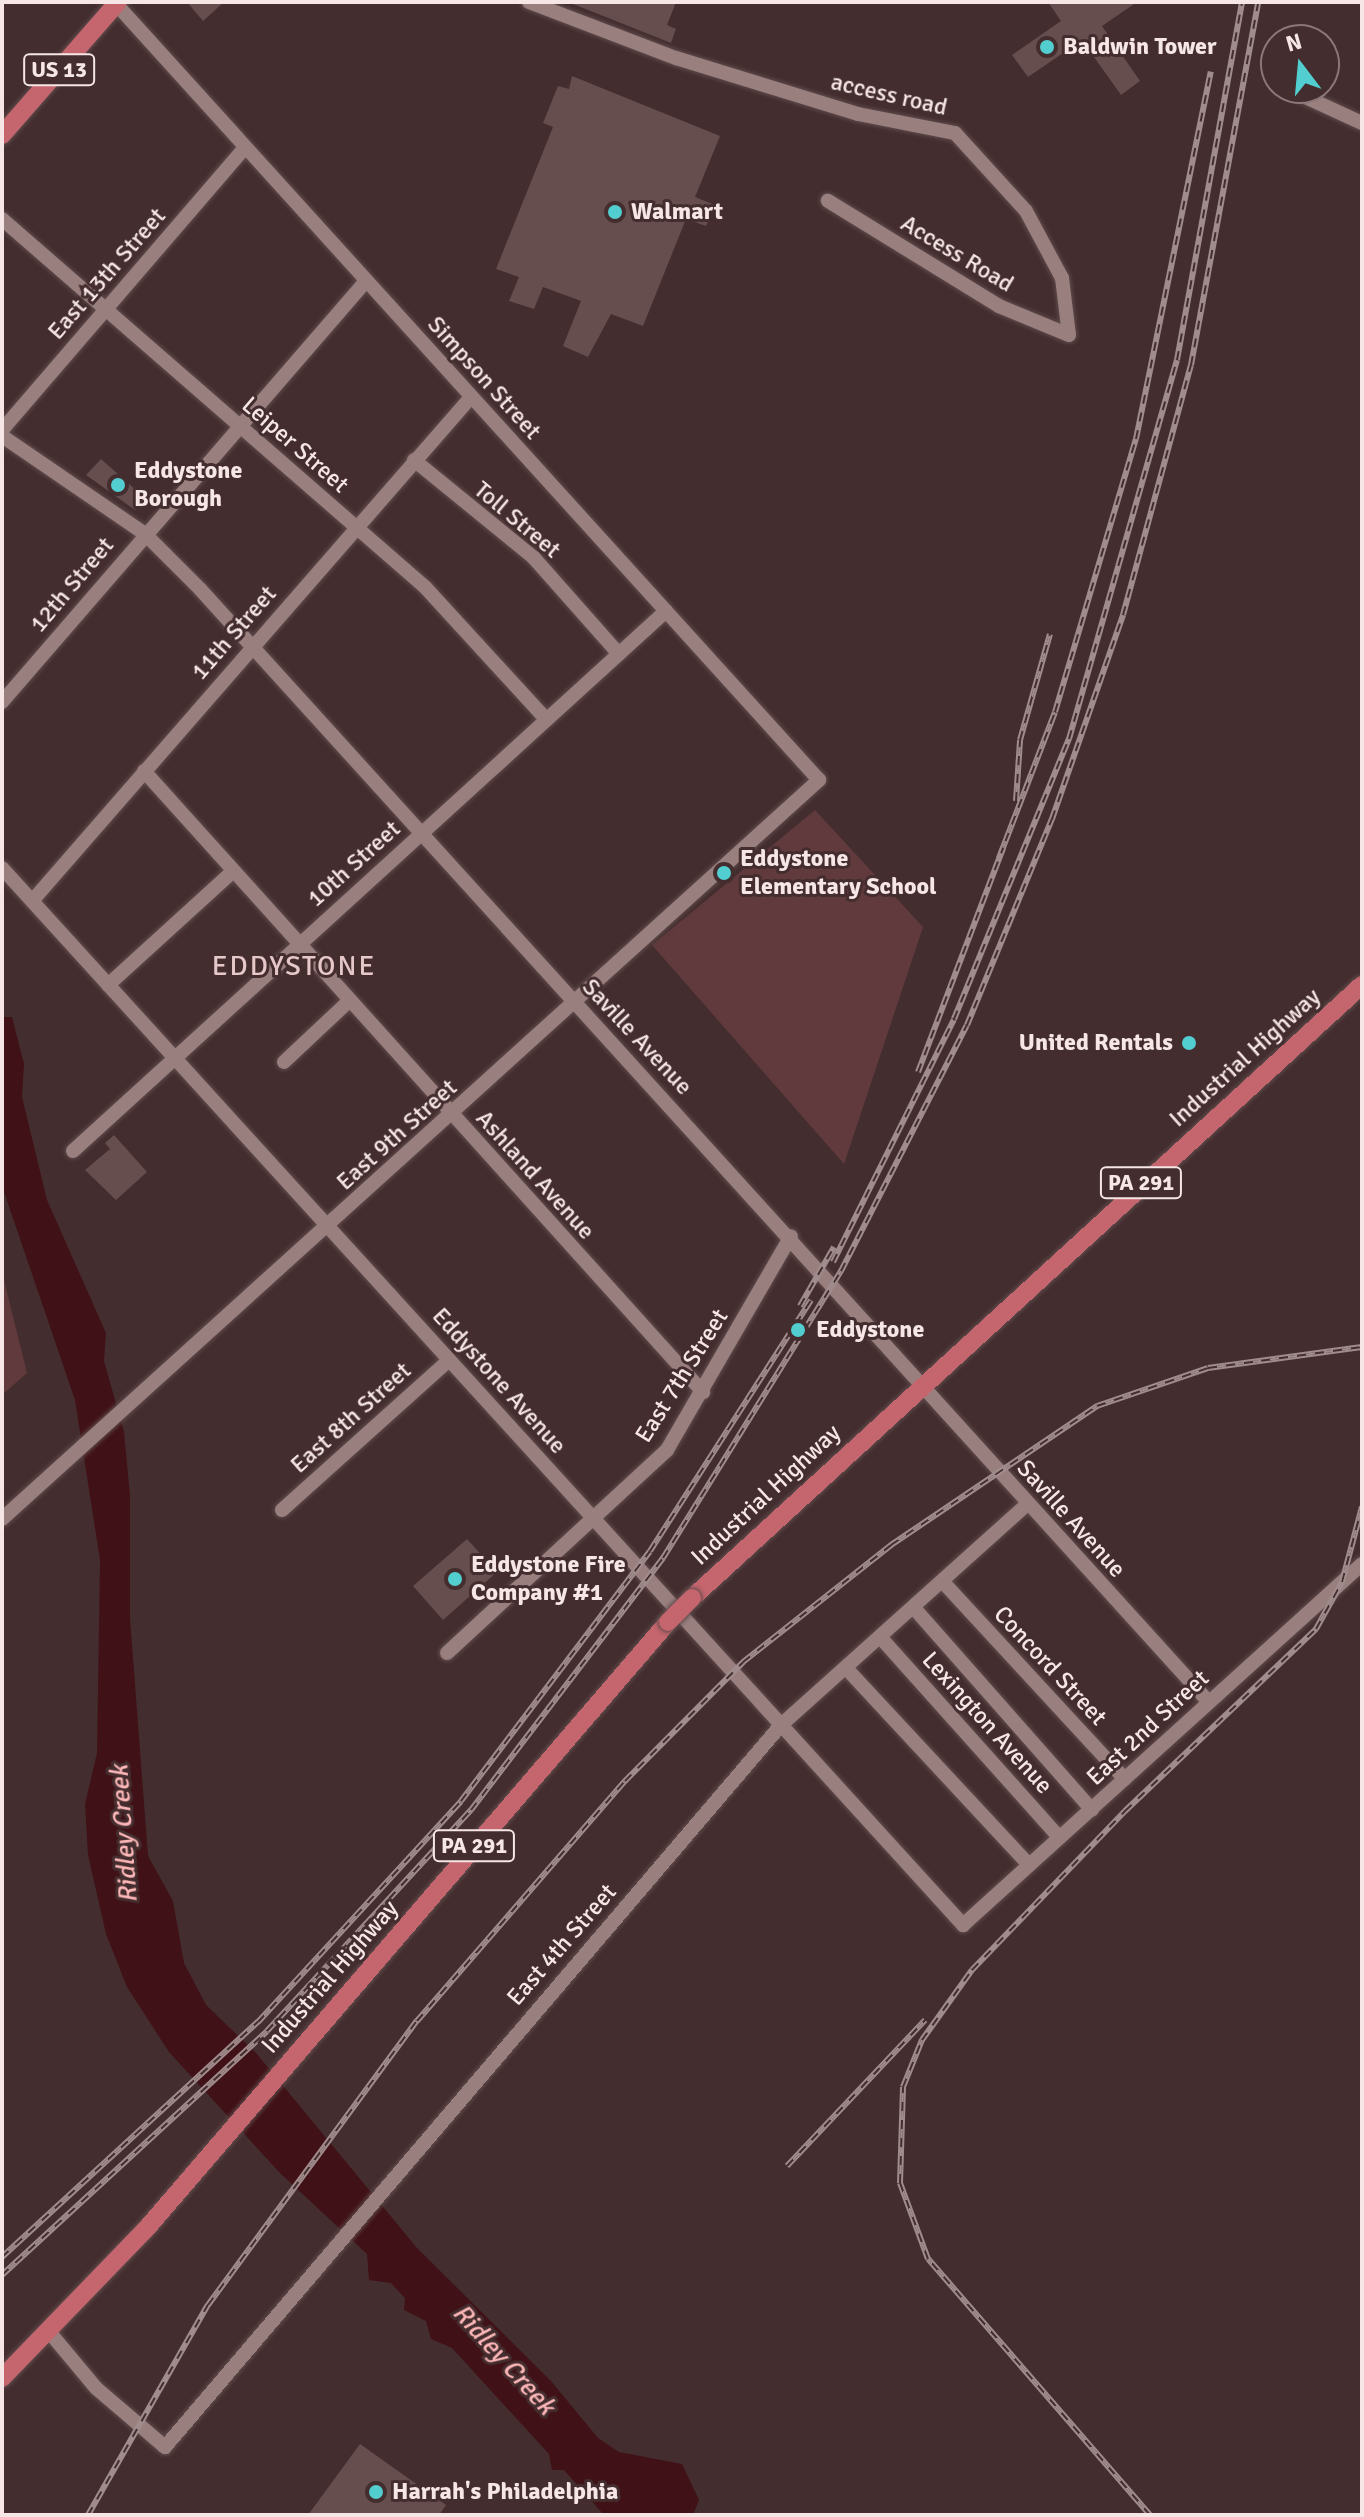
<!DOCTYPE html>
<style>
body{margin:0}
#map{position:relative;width:1364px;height:2517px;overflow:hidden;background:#442d2e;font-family:Signika,sans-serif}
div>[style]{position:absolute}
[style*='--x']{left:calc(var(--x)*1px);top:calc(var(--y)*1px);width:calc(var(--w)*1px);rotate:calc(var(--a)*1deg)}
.green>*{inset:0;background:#603a3c}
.water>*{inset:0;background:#401116}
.building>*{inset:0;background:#674e4e}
.roads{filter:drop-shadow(0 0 2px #5f4b4c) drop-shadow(0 0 2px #5f4b4c)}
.minor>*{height:14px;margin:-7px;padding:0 7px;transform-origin:7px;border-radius:7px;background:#9a7f7f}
.major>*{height:18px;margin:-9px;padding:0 9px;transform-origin:9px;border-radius:9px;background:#c5656d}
.rail>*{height:6px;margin-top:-3px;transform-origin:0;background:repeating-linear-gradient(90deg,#442d2e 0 9px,#a08c8d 0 18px);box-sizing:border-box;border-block:2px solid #a08c8d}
.bridges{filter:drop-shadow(0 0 2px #5f4b4c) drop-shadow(0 0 2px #5f4b4c)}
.major-bridge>*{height:18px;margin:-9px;padding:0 9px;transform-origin:9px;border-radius:9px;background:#c5656d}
.dots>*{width:22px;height:22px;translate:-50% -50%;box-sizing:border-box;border:4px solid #442d2e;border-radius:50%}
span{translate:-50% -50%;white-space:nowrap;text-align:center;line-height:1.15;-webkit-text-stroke:6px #442d2e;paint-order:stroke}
.shield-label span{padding:2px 6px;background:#442d2e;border:2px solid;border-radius:6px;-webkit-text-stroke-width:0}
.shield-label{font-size:22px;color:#f6e6e6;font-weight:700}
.poi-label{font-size:24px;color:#f6e6e6;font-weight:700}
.left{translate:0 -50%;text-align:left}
.right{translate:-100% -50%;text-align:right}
.street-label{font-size:24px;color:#f6e6e6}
.water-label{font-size:26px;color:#feb7b9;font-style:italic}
.quarter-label{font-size:28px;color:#e6c8c9;letter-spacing:2px}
.frame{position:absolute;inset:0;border:4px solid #f6e6e6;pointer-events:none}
.north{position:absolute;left:1260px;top:24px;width:80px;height:80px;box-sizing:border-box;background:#442d2e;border:2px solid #8b7778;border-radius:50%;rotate:344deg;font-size:22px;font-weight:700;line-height:32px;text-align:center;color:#f6e6e6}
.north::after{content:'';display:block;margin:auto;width:28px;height:36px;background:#52cdd0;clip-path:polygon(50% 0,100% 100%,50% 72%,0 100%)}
</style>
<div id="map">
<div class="green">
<i style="clip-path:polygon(815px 810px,923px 927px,844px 1164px,652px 945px)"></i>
<i style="clip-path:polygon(2px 1272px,27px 1373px,2px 1395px)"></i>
</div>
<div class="water">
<i style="clip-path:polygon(2px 1017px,12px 1017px,24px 1064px,22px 1097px,47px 1200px,106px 1333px,104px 1361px,124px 1432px,130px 1496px,130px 1618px,148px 1856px,173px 1901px,184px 1963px,206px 2005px,256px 2053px,417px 2248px,551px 2381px,598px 2438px,619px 2452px,682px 2464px,699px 2500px,693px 2515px,604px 2515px,564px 2470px,552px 2470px,549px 2454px,452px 2348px,431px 2339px,426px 2321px,404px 2310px,405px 2298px,391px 2283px,369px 2280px,367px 2254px,280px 2173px,169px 2052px,127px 1987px,106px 1934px,88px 1855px,85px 1804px,97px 1753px,100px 1560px,75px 1400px,2px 1186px)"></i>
</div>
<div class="building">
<i style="clip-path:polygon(187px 2px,224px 2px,203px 21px)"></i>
<i style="clip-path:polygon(568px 2px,676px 2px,667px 25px,676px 29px,671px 43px)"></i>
<i style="clip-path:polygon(1048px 2px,1137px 2px,1102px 26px,1140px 81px,1121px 95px,1082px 40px,1028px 77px,1012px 55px,1061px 21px)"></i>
<i style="clip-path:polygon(572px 76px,720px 136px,695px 197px,715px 205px,706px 226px,686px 219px,643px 326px,611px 314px,588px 357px,563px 346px,581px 301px,543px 287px,534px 309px,509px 301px,519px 277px,496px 269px,553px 127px,543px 123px,558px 86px,569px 89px)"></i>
<i style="clip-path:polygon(101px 459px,145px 498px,135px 510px,86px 475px)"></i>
<i style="clip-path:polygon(114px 1135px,147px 1172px,116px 1200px,85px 1170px,110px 1149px,105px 1143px)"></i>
<i style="clip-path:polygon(467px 1539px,497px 1572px,443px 1620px,413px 1586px)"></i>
<i style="clip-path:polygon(360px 2444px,446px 2505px,439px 2515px,308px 2515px)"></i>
</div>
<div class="roads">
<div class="minor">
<i style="--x:529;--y:2;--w:157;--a:20.9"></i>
<i style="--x:676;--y:58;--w:190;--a:17.1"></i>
<i style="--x:858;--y:114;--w:99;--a:11.1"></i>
<i style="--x:955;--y:133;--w:105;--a:47.7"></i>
<i style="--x:1026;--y:211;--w:76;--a:61.8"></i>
<i style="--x:1062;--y:278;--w:57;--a:83"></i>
<i style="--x:1069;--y:335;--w:76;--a:-157.5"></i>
<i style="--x:999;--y:306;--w:201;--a:-148.4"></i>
<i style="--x:1286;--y:88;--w:84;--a:24.7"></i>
<i style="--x:2;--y:219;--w:561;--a:41.02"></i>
<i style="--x:425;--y:587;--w:179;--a:47.5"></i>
<i style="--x:2;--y:430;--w:373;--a:-49.3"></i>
<i style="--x:2;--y:436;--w:173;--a:34.4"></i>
<i style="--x:145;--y:534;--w:78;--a:45"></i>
<i style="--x:200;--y:589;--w:1502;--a:47.81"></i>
<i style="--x:414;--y:460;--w:155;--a:39.2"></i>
<i style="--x:534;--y:558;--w:128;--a:48.5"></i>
<i style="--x:2;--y:702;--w:557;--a:-49.15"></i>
<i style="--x:144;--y:771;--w:836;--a:48.01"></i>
<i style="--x:2;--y:868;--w:1429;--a:47.72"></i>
<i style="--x:963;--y:1925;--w:538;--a:-42.14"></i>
<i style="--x:33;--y:900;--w:667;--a:-48.95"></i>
<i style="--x:108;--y:985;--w:166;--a:-42.3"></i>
<i style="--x:284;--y:1062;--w:88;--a:-43.2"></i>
<i style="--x:73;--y:1151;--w:802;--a:-42.32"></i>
<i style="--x:282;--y:1510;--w:224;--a:-41.9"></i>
<i style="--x:2;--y:1519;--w:1102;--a:-42.13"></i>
<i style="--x:819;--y:780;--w:1047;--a:-132.17"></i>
<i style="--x:943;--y:1582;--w:268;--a:47.3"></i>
<i style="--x:914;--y:1608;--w:269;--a:48.6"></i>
<i style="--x:881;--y:1638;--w:267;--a:48.2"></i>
<i style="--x:447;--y:1653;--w:299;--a:-42.7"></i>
<i style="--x:667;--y:1450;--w:247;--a:-59.9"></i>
<i style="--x:846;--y:1668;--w:269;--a:47.1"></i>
<i style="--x:51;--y:2334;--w:70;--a:50.2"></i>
<i style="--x:96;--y:2388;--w:91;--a:40.5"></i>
<i style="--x:165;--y:2447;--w:949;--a:-49.53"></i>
<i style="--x:781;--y:1725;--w:329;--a:-41.9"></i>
</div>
<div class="major">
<i style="--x:2;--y:135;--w:176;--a:-48.9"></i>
<i style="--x:692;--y:1598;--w:908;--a:-42.46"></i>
<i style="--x:2;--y:2378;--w:209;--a:-46"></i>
<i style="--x:147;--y:2228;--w:799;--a:-49.31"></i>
</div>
</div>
<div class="rail">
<i style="--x:1016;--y:801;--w:61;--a:-86.2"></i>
<i style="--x:1020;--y:740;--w:110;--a:-74.2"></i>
<i style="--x:999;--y:858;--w:156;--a:-69"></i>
<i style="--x:1055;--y:712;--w:285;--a:-73.5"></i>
<i style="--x:1136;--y:439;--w:375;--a:-78.5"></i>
<i style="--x:918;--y:1072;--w:240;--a:-69.2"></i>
<i style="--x:833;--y:1262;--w:271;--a:-63.5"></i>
<i style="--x:954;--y:1019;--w:303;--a:-67.7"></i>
<i style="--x:1069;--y:739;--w:394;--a:-74.1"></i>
<i style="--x:1177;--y:360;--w:364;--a:-79.7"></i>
<i style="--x:800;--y:1306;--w:68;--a:-60"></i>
<i style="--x:787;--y:2166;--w:201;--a:-46.6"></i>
<i style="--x:2;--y:2257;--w:348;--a:-42.6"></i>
<i style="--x:258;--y:2022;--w:300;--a:-47.4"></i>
<i style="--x:461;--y:1801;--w:313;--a:-52.9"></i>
<i style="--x:650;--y:1551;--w:298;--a:-57.3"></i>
<i style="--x:2;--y:2275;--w:360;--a:-42.6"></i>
<i style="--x:267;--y:2031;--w:301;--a:-47.3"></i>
<i style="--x:471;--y:1810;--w:317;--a:-52.7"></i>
<i style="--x:663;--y:1558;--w:338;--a:-58.2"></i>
<i style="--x:841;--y:1271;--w:276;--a:-62.9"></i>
<i style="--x:967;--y:1025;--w:223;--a:-67.6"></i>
<i style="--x:1052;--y:819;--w:216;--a:-70.8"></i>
<i style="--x:1123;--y:615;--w:259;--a:-74.8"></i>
<i style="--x:1191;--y:365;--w:369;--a:-79.5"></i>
<i style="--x:88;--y:2515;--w:242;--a:-60.3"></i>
<i style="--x:208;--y:2305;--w:353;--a:-53.7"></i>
<i style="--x:417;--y:2021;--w:318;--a:-49.1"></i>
<i style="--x:625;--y:1781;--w:168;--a:-45.2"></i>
<i style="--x:743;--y:1662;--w:189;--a:-38.3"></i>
<i style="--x:891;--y:1545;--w:249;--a:-34"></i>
<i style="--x:1097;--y:1406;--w:117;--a:-18.9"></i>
<i style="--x:1208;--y:1368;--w:155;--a:-7.8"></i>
<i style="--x:1150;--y:2515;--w:339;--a:-130.9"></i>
<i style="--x:928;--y:2259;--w:81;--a:-110.2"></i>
<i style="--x:900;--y:2183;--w:96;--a:-88.2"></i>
<i style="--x:903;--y:2087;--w:51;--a:-68"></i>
<i style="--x:922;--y:2040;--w:86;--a:-54.5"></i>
<i style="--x:972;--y:1970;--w:221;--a:-46.1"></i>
<i style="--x:1125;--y:1811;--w:264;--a:-43.6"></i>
<i style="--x:1316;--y:1629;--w:54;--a:-61"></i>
<i style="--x:1342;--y:1582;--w:78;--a:-75.1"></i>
</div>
<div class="bridges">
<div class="major-bridge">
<i style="--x:668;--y:1622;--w:34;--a:-45"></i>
</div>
</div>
<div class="dots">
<i style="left:1047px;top:47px;background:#52cdd0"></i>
<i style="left:615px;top:212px;background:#52cdd0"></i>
<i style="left:118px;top:485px;background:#52cdd0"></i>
<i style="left:724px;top:873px;background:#52cdd0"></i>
<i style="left:1189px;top:1043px;background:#52cdd0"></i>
<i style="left:798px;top:1330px;background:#52cdd0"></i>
<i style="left:455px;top:1579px;background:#52cdd0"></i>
<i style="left:376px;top:2492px;background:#52cdd0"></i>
</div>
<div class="shield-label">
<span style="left:59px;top:70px">US 13</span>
<span style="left:1141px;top:1183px">PA 291</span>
<span style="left:474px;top:1846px">PA 291</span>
</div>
<div class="poi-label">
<span class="left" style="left:1063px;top:47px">Baldwin Tower</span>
<span class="left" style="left:631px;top:212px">Walmart</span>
<span class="left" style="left:134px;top:485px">Eddystone<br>Borough</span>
<span class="left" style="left:740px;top:873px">Eddystone<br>Elementary School</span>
<span class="right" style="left:1173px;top:1043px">United Rentals</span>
<span class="left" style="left:816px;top:1330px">Eddystone</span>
<span class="left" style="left:471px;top:1579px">Eddystone Fire<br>Company #1</span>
<span class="left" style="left:392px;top:2492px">Harrah's Philadelphia</span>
</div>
<div class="street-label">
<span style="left:889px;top:95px;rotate:13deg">access road</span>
<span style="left:957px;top:254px;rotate:31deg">Access Road</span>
<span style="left:107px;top:274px;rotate:-49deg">East 13th Street</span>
<span style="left:484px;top:378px;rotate:48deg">Simpson Street</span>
<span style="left:295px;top:445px;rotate:41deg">Leiper Street</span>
<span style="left:517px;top:520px;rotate:40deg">Toll Street</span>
<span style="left:72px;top:585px;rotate:-50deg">12th Street</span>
<span style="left:234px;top:633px;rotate:-49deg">11th Street</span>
<span style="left:354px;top:864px;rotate:-42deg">10th Street</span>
<span style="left:637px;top:1037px;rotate:47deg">Saville Avenue</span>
<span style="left:1245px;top:1058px;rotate:-42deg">Industrial Highway</span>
<span style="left:397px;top:1135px;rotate:-42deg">East 9th Street</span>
<span style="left:535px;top:1175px;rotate:48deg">Ashland Avenue</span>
<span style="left:682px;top:1376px;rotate:-58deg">East 7th Street</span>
<span style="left:499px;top:1381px;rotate:48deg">Eddystone Avenue</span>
<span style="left:351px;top:1418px;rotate:-42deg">East 8th Street</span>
<span style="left:766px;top:1495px;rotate:-43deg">Industrial Highway</span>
<span style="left:1071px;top:1519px;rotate:48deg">Saville Avenue</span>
<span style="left:1050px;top:1666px;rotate:47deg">Concord Street</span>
<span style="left:987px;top:1723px;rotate:48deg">Lexington Avenue</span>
<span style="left:1148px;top:1728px;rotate:-43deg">East 2nd Street</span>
<span style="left:562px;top:1945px;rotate:-49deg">East 4th Street</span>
<span style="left:330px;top:1977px;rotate:-49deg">Industrial Highway</span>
</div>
<div class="water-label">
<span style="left:125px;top:1834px;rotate:-94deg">Ridley Creek</span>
<span style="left:503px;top:2360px;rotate:48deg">Ridley Creek</span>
</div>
<div class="quarter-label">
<span style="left:294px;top:966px">EDDYSTONE</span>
</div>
<div class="frame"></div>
<div class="north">N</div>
</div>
